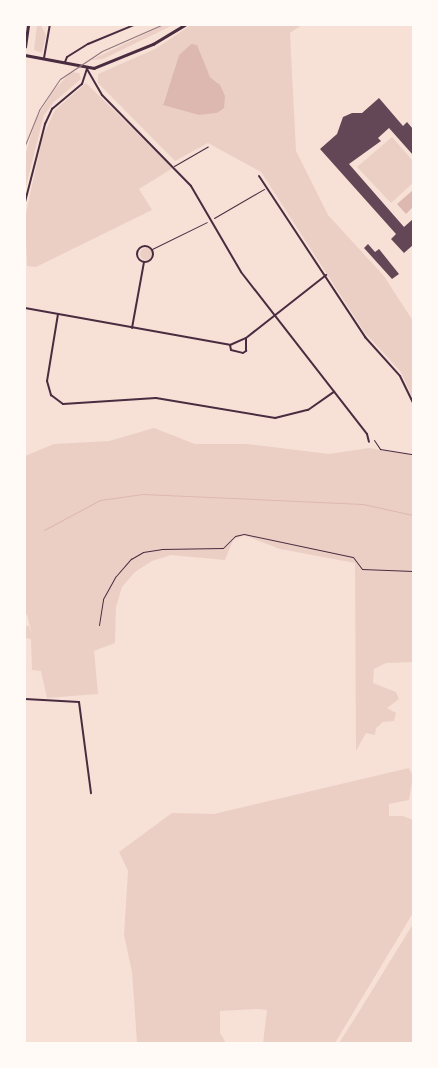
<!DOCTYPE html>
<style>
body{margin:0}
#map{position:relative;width:438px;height:1068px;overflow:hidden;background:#f7e1d7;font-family:Georgia,serif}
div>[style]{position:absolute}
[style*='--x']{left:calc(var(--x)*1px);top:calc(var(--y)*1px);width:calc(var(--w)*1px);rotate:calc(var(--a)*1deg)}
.green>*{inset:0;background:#ebcfc5}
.round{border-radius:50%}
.water>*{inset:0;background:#dcb8b0}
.stream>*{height:1px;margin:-0.5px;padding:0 0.5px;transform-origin:0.5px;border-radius:0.5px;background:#dcb8b0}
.building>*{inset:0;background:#644757}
.path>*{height:1px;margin:-0.5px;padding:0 0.5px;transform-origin:0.5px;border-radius:0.5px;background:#4a2c40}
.service>*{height:1px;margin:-0.5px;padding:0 0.5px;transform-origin:0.5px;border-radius:0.5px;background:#4a2c40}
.minor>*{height:2px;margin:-1px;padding:0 1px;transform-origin:1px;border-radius:1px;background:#4a2c40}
.minor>.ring{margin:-1px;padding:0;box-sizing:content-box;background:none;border:2px solid #4a2c40;border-radius:50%}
.tertiary>*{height:2.5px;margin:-1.25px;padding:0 1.25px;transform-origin:1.25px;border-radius:1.25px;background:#4a2c40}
.secondary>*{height:2.5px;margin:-1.25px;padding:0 1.25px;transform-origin:1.25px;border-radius:1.25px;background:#4a2c40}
.rail>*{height:1px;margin:-0.5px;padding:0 0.5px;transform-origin:0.5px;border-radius:0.5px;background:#8f747c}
span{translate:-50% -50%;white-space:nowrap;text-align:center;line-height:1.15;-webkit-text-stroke:5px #fffaf5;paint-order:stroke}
.frame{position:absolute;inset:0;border:26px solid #fffaf5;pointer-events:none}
</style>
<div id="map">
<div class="green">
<i style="clip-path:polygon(37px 25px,41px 25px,46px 35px,42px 53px,34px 50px)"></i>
<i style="clip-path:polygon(164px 25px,173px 25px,103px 59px,91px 60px)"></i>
<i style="clip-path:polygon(evenodd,191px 25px,302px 25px,290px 33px,296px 151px,328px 215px,384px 276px,413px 321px,413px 399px,401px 372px,365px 333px,261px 172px,208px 143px,175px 161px,98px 83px,98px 74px,155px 49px,191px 25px,191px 44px,210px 77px,218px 83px,217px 113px,199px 115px,163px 104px,179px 55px,191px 44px)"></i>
<i style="clip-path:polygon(71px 72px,79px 73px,81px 79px,54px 102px,44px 115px,25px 190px,25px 155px,36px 119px,54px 90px)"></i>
<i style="clip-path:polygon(86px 83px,173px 168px,139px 189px,152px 210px,36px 267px,27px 266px,25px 217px,43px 136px,55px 110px)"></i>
<i style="clip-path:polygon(392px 137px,413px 161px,413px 183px,391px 203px,357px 167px)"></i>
<i class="round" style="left:140px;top:248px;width:12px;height:12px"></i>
<i style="clip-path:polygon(154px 428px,195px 444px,247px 444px,329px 454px,369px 448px,413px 455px,413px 662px,386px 663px,374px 669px,373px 683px,396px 692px,399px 699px,387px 708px,396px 713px,394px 721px,383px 722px,376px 728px,375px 735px,366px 733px,356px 751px,355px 563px,280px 549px,244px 535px,233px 540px,225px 560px,171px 555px,152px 561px,135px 572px,122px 587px,116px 607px,115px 643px,94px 651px,98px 694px,47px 698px,41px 671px,32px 670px,31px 639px,25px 638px,25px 626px,29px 626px,32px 634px,27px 615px,25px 614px,25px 456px,54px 444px,109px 441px)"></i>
<i style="clip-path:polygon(409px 768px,413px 776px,409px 800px,389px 804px,389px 816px,403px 816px,413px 820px,413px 913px,335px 1043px,263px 1043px,267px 1010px,256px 1009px,220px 1011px,220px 1033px,226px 1043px,137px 1043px,132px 972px,124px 935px,128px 871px,119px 852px,172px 813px,214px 814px)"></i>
<i style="clip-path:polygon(413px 924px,413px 1043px,339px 1043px,355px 1018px)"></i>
</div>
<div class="water">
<i style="clip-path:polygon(191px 44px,197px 45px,210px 77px,220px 85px,225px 96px,224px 108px,217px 113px,199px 115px,163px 105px,179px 55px)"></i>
<i style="clip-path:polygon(413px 190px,413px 207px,406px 214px,397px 204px)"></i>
</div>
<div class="stream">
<i style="--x:44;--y:530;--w:64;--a:-28.2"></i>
<i style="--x:100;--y:500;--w:43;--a:-7.9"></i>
<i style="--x:143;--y:494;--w:220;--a:2.6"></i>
<i style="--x:363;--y:504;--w:51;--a:12.4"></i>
</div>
<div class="building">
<i style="clip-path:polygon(379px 98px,403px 126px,407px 122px,413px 129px,413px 155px,389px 128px,378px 138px,381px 141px,349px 164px,404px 227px,413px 219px,413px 245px,404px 253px,391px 239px,396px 234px,320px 149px,337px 134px,343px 117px,352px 113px,362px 113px)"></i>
<i style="clip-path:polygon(368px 244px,375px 252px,379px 249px,399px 274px,392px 279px,364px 248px)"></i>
</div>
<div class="path">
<i style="--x:214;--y:218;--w:58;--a:-30.1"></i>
<i style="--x:152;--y:249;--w:61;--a:-26.1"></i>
<i style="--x:374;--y:440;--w:11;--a:56"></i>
<i style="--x:380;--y:449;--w:33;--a:9"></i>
<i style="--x:99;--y:625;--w:26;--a:-81"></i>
<i style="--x:103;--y:599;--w:26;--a:-61"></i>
<i style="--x:116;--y:576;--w:23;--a:-49"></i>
<i style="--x:131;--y:559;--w:14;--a:-30"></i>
<i style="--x:143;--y:552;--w:18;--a:-9"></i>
<i style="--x:161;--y:549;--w:62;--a:-0.9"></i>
<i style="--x:223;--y:548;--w:17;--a:-45"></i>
<i style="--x:235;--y:536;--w:9;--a:-13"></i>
<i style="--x:244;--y:534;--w:111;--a:11.9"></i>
<i style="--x:353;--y:557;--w:15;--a:53"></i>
<i style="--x:362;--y:569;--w:51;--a:2.2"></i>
</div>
<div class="service">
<i style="--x:174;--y:166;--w:39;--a:-30"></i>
</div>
<div class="minor">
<i style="--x:44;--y:58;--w:34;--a:-80"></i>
<i style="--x:65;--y:62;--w:5;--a:-68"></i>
<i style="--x:67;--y:57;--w:25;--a:-32"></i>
<i style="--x:88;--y:44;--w:50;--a:-22.4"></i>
<i style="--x:87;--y:69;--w:30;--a:60"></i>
<i style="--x:102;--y:95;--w:127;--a:45.6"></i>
<i style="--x:191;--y:186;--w:99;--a:59.8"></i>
<i style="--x:241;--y:272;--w:205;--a:52.1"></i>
<i style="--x:367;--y:434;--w:8;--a:76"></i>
<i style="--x:259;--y:176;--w:193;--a:56.6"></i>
<i style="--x:365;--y:337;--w:52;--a:48.1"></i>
<i style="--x:400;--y:376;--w:30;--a:64"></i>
<i style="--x:25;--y:202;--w:81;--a:-75.6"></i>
<i style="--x:45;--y:124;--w:17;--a:-65"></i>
<i style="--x:52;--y:109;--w:39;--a:-40"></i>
<i style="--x:82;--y:84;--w:16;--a:-72"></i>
<i class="ring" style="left:137px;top:246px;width:14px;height:14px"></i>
<i style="--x:25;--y:308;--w:208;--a:10.2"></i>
<i style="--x:230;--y:345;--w:17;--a:-24"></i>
<i style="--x:246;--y:338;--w:102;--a:-38.2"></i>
<i style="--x:58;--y:314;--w:68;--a:99.3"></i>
<i style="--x:47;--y:381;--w:15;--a:74"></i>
<i style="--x:51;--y:395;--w:15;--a:37"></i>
<i style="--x:63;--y:404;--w:93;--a:-3.7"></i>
<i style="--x:156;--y:398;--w:121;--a:9.5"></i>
<i style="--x:275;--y:418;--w:34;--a:-14"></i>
<i style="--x:308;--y:410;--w:32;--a:-35"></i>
<i style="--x:132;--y:328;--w:67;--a:-79.7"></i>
<i style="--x:230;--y:345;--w:5;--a:79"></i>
<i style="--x:231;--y:350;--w:12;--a:14"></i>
<i style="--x:243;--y:353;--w:4;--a:-34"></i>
<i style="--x:246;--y:351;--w:13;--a:-90"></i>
<i style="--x:25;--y:699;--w:54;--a:3.2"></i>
<i style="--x:79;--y:702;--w:92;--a:82.5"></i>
</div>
<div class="tertiary">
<i style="--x:25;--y:55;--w:70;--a:10.7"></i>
<i style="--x:94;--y:68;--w:64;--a:-22.1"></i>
<i style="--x:153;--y:44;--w:37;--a:-31"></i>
</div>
<div class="secondary">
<i style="--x:25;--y:47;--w:22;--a:-82"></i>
</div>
<div class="rail">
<i style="--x:25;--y:145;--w:38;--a:-68"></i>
<i style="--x:39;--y:110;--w:37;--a:-56"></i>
<i style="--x:60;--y:79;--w:50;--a:-33.7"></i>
<i style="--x:102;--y:51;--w:64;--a:-23.8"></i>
</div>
<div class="frame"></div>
</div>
